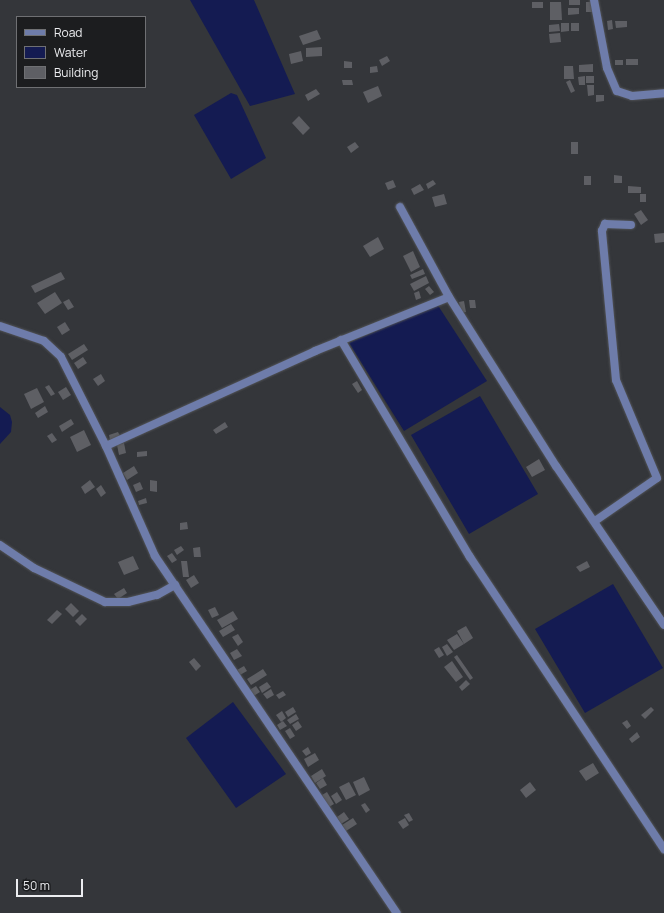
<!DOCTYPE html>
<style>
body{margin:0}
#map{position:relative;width:664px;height:913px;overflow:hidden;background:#34363a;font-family:Manrope,sans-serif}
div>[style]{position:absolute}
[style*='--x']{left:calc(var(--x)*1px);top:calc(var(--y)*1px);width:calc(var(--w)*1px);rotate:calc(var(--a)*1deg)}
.water>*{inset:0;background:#141b52}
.building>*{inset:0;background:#5e5f64}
.roads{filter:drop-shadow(0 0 1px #515357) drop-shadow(0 0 1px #515357)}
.minor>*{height:8px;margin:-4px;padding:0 4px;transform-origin:4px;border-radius:4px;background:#6e7caa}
span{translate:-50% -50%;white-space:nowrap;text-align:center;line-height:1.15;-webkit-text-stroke:3.5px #1c1d1f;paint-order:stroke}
.legend{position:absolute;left:16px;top:16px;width:130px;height:72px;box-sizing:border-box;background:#1c1d1f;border:1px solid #6f7073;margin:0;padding:5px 7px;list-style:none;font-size:12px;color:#ecedf0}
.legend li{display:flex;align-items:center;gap:8px;height:20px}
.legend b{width:20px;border:1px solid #6f7073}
.scale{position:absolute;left:16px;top:879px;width:67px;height:18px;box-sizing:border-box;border:2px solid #ecedf0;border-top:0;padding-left:5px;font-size:12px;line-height:14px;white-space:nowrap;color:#ecedf0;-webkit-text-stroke:3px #1c1d1f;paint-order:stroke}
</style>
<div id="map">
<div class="water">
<i style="clip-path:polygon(190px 0,254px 0,295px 94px,250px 106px)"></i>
<i style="clip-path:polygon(231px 93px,237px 95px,266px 158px,231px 179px,194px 115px)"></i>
<i style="clip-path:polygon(437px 304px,487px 381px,404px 431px,349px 343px)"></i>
<i style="clip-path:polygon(480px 396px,538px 494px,469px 534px,411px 435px)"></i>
<i style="clip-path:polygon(0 407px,10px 415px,12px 422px,11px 432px,0 444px)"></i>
<i style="clip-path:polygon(613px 584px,663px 668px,585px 713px,535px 629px)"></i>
<i style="clip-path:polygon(233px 702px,286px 774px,236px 808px,186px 738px)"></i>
</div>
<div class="building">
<i style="clip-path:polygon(569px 0,580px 0,580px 5px,569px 5px)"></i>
<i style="clip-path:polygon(532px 2px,543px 2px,543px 8px,532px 8px)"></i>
<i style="clip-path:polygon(550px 2px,561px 2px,562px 20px,550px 20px)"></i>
<i style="clip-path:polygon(586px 2px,592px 2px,592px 12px,586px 12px)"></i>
<i style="clip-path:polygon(568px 8px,579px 8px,579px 14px,568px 15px)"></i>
<i style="clip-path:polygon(612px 20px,613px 29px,608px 30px,607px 21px)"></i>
<i style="clip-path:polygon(615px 21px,627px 21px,627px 27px,616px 28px)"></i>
<i style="clip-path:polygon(561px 23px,569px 23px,569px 31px,561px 32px)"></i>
<i style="clip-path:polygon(571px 23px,579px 23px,579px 31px,571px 31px)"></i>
<i style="clip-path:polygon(559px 24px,560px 31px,549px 32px,549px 25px)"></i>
<i style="clip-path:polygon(317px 30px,321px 39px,303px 45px,299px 36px)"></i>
<i style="clip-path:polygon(560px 33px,561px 42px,550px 43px,549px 34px)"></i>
<i style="clip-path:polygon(322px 47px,322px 56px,306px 57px,306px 48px)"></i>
<i style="clip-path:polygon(301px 51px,303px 61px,291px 64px,289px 54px)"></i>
<i style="clip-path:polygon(387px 56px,390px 61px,382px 66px,379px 60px)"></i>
<i style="clip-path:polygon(626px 59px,638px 59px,638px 65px,626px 65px)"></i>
<i style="clip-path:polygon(615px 60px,623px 60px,623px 65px,615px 65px)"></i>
<i style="clip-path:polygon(344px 61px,352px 62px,352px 68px,344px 68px)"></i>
<i style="clip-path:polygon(593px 64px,593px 72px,579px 72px,579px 65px)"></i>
<i style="clip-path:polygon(377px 66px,378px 72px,370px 73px,370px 67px)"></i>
<i style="clip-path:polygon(564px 66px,573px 66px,574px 79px,564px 79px)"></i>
<i style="clip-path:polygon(585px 76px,585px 85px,579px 85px,578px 77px)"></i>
<i style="clip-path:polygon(586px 76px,594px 76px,594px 83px,586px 83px)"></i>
<i style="clip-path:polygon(342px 80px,352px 80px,353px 85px,343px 85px)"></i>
<i style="clip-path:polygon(570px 80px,575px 91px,571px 93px,566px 82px)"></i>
<i style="clip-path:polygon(587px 85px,594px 85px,594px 95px,588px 96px)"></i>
<i style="clip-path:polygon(378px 86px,382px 96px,368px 103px,363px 92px)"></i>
<i style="clip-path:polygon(316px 89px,320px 94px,308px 101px,305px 95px)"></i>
<i style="clip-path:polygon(596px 95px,604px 95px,604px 101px,596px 102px)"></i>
<i style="clip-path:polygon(299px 116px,310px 128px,303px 135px,292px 123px)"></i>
<i style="clip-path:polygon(355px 142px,359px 147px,351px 153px,347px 147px)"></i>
<i style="clip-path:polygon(571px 142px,578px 142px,578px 154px,571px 154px)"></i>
<i style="clip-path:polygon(614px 175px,622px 176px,622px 183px,614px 183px)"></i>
<i style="clip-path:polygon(584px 176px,591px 176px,591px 185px,584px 185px)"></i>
<i style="clip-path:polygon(393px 180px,396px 187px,388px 190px,385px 183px)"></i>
<i style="clip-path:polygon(433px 180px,436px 184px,428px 189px,426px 184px)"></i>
<i style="clip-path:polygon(420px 184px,424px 190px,414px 195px,411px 189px)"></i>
<i style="clip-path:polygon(628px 186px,641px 187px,641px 193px,628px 193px)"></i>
<i style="clip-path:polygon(444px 194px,447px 204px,435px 207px,432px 197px)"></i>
<i style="clip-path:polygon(640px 194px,646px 194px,646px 202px,640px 202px)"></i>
<i style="clip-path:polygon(641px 210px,648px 220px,641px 225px,634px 214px)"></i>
<i style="clip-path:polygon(664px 233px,664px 242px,655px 243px,654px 234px)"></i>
<i style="clip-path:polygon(378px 237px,384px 249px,370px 257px,363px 246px)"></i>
<i style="clip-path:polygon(413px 251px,420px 267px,411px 272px,403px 256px)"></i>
<i style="clip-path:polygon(423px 269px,425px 274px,412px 279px,410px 275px)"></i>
<i style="clip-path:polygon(61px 272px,65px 279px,35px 293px,31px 286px)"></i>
<i style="clip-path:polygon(426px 276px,429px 283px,414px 291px,410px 284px)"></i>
<i style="clip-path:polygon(429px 286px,434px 292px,430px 295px,425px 289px)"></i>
<i style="clip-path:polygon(419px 291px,421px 298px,416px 300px,414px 293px)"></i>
<i style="clip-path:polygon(55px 292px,62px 303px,45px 314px,37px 303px)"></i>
<i style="clip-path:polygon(69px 299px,74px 307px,68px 310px,63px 302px)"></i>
<i style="clip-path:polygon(469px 300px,475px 300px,476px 308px,470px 308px)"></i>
<i style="clip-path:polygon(464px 301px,466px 312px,461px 313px,459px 302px)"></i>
<i style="clip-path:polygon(65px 322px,70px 330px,62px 335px,57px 327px)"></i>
<i style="clip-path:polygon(84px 344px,88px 350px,72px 360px,68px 354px)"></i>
<i style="clip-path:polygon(83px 357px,87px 363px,78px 369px,74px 363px)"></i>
<i style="clip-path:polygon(101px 374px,105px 381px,98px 386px,93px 379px)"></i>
<i style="clip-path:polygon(357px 381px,362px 390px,358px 393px,352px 384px)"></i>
<i style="clip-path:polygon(49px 385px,55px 394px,51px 396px,45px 387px)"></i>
<i style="clip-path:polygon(66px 387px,71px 395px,63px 400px,58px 392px)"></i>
<i style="clip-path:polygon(37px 388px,44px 402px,31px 409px,24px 394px)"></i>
<i style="clip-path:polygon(45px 406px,48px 412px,38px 418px,35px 413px)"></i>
<i style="clip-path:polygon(71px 419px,74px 424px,62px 432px,59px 426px)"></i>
<i style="clip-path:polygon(225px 422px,228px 427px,216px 434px,213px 430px)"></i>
<i style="clip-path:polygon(84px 430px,91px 445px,77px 452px,70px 437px)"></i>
<i style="clip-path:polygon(118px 432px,120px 436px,110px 440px,109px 435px)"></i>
<i style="clip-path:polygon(52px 433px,57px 440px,52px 443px,47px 436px)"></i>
<i style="clip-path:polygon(124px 443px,126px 453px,119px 455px,117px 445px)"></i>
<i style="clip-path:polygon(147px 451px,147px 456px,137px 457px,137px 452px)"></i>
<i style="clip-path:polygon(539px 459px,545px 470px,532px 477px,526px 467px)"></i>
<i style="clip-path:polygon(134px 466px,138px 473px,127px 480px,123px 473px)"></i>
<i style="clip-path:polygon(90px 480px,95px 487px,85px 494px,81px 487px)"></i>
<i style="clip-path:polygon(150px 480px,157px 481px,157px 492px,150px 491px)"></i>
<i style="clip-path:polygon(140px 482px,143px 489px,136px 492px,133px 485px)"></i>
<i style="clip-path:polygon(101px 485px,106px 493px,101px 497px,96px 489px)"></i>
<i style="clip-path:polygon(146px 498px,147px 503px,139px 505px,138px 501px)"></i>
<i style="clip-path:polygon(187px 522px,188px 529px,180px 530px,180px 523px)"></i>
<i style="clip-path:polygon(181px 546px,184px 550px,177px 555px,174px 550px)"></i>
<i style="clip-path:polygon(200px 547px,201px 557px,194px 557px,193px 548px)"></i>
<i style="clip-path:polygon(172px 553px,177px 560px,172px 563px,167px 556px)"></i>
<i style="clip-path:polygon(133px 556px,139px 569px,124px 575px,118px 562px)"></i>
<i style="clip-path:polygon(181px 561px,187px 561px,189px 577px,183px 577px)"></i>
<i style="clip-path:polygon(587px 561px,590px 567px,580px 572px,576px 567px)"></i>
<i style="clip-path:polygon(194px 575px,199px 583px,191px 588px,186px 580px)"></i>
<i style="clip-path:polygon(124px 588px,127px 593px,118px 599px,114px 594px)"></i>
<i style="clip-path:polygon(71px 603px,79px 611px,73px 617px,65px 609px)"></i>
<i style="clip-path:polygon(215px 607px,219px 615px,212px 618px,208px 610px)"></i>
<i style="clip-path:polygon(57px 610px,62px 614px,52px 624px,47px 620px)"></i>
<i style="clip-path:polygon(233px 611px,238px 619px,222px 628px,217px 620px)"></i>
<i style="clip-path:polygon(82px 614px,87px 619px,80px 626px,75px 621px)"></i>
<i style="clip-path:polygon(231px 624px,235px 630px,223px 637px,219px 631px)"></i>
<i style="clip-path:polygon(466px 626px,473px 638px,464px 644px,457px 631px)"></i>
<i style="clip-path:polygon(238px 634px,243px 642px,238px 646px,232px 637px)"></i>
<i style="clip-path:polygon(457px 634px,464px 644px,454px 650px,447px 640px)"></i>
<i style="clip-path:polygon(447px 644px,453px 652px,447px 656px,442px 647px)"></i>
<i style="clip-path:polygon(439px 647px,444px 655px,439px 658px,434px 650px)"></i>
<i style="clip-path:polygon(237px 649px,242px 656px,234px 660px,230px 653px)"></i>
<i style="clip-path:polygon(457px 655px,473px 678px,470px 680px,454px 657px)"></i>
<i style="clip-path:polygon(194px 658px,201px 666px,196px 671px,189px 662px)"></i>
<i style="clip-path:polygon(452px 661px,463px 677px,456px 682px,444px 667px)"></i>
<i style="clip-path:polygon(244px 666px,247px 671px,240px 675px,237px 670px)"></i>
<i style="clip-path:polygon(263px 669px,267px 675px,251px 685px,247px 679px)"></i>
<i style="clip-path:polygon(466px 680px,470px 684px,462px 691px,459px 687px)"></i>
<i style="clip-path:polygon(267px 682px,271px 687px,262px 693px,259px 687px)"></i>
<i style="clip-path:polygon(256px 686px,260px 692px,252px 697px,248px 691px)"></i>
<i style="clip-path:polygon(271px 689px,274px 695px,267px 699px,263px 694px)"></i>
<i style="clip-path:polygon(283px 691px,286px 695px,279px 699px,276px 695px)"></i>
<i style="clip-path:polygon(293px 707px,296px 712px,288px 717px,285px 712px)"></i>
<i style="clip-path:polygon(651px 707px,654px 710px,645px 719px,641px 715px)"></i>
<i style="clip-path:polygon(282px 711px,286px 718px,281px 722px,276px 715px)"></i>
<i style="clip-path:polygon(296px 714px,299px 719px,290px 724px,287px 720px)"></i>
<i style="clip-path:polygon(627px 720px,631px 726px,627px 729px,622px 723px)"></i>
<i style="clip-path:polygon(283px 721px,287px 726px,280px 730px,277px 725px)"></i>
<i style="clip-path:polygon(298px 721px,302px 727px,296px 731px,292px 725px)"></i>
<i style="clip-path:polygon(290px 728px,295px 736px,290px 739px,285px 731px)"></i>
<i style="clip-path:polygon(637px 732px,640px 737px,632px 743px,629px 739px)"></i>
<i style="clip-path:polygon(308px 747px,311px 753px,306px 756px,302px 751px)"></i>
<i style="clip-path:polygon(315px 753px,319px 760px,308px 767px,304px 759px)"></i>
<i style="clip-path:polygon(593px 763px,599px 773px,586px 781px,579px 771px)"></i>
<i style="clip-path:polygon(322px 769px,326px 776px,315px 783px,311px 776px)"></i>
<i style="clip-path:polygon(364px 777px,370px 790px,359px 796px,353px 782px)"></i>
<i style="clip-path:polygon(323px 778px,327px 785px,320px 789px,316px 783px)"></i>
<i style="clip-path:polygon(349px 782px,356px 795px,346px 800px,339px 787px)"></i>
<i style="clip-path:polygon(530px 782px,536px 790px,526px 798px,520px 790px)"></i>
<i style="clip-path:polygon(327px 792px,334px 804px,329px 807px,322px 795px)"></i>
<i style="clip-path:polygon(337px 792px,342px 800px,336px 804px,331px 796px)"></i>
<i style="clip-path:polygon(365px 803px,370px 810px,366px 813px,361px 805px)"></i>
<i style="clip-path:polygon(344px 812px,349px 819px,341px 824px,337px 817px)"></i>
<i style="clip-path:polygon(409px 813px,413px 820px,409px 822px,404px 815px)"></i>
<i style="clip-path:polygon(353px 818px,357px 824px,346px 831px,342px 825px)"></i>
<i style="clip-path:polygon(405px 818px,409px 825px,403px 829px,398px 822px)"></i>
</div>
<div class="roads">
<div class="minor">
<i style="--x:594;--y:0;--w:69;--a:79.2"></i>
<i style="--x:607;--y:68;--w:25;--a:67"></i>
<i style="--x:617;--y:91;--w:16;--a:18"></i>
<i style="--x:632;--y:96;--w:32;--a:-5"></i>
<i style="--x:400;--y:207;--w:102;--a:61.4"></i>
<i style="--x:449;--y:297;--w:200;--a:57.7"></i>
<i style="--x:556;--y:466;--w:192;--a:55.8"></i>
<i style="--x:0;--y:326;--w:46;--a:18.8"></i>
<i style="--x:44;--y:341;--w:23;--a:43"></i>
<i style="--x:61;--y:357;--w:100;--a:63.2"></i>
<i style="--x:106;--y:446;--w:120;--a:66"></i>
<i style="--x:155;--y:556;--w:431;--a:55.9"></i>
<i style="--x:341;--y:340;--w:252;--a:59.3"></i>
<i style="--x:470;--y:557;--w:351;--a:56.4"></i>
<i style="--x:106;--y:446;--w:230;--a:-24.4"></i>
<i style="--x:315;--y:351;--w:144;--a:-21.9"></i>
<i style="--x:595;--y:521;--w:75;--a:-34.7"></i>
<i style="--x:657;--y:478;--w:106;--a:-112.7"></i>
<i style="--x:616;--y:380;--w:150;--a:-95.4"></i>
<i style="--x:602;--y:231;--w:8;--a:-67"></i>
<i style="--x:605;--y:224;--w:26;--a:2"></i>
<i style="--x:0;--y:545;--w:41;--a:34.1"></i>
<i style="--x:34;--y:568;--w:79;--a:25.6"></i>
<i style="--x:105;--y:602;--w:23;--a:0"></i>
<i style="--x:128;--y:602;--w:30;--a:-14"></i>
<i style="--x:157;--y:595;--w:21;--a:-29"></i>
</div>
</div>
<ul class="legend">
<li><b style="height:5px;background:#6e7caa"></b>Road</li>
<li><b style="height:11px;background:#141b52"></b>Water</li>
<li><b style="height:11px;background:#5e5f64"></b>Building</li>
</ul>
<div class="scale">50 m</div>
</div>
